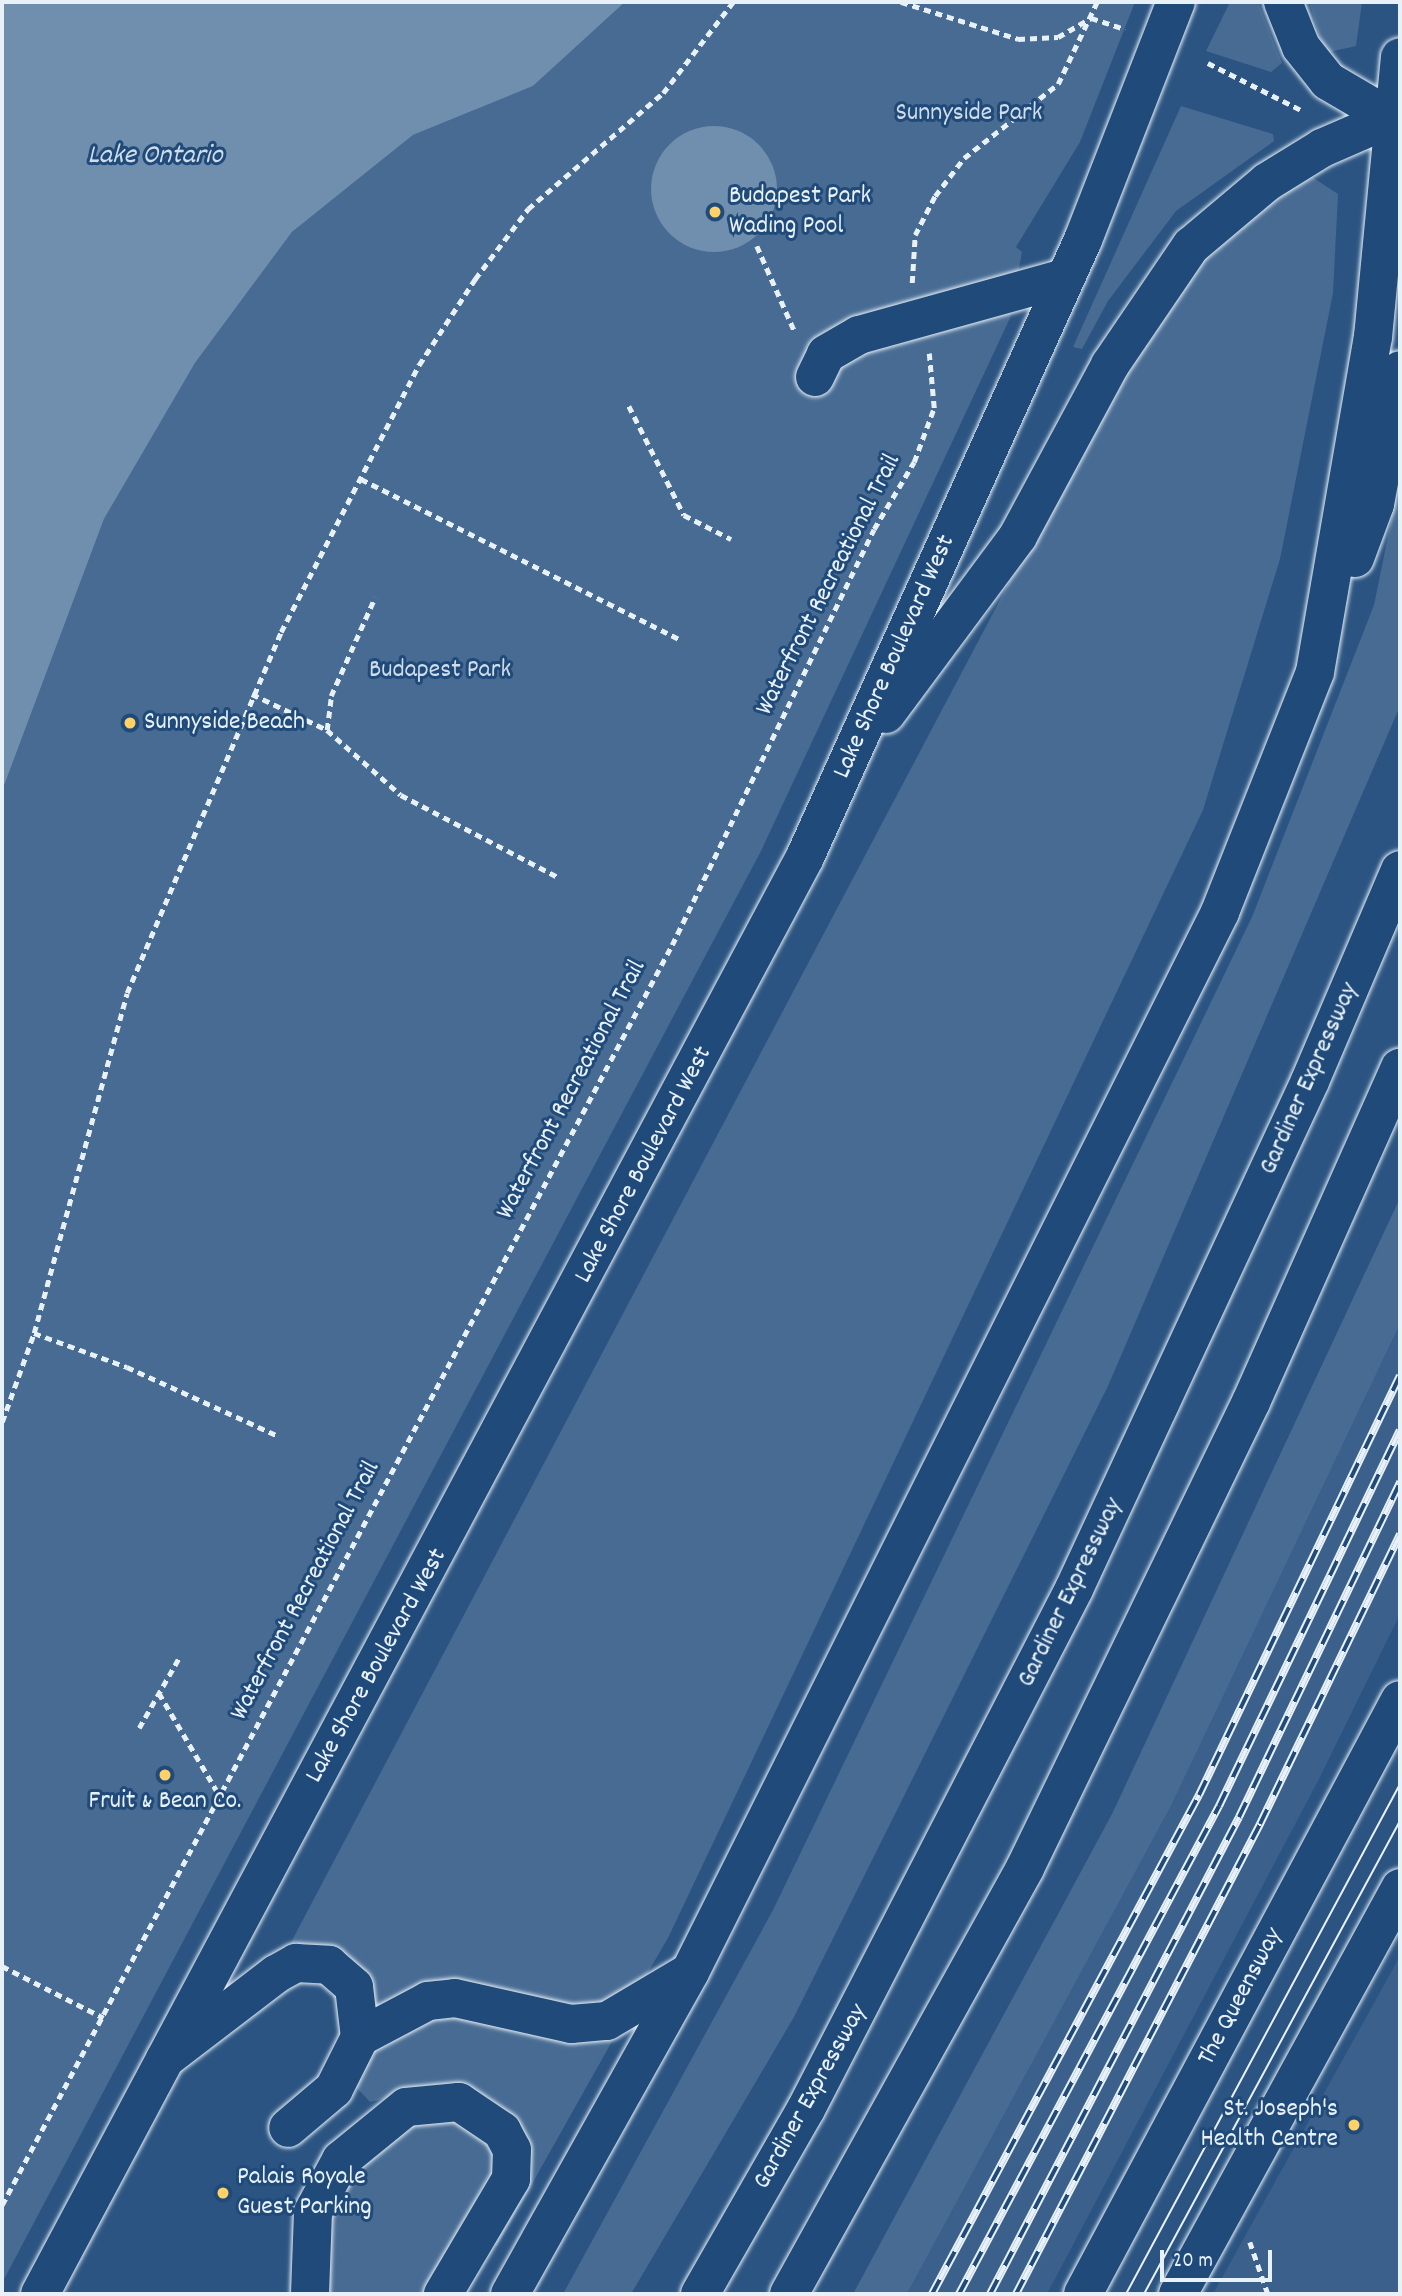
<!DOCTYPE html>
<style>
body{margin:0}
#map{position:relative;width:1402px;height:2296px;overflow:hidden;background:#2b5482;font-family:Dekko,sans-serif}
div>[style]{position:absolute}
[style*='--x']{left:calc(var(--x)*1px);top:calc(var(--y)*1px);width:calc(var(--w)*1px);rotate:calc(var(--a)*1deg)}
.built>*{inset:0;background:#3a608b}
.green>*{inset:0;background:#476b93}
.water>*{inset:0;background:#708ead}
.round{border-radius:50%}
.path>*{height:4.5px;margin-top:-2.25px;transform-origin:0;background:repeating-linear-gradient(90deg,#e8f1f8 0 7px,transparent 0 12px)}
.roads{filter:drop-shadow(0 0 2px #e8f1f8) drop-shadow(0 0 2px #e8f1f8)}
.minor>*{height:38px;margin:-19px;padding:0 19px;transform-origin:19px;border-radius:19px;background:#1f4a7a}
.major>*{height:38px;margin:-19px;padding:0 19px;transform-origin:19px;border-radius:19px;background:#1f4a7a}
.highway>*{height:38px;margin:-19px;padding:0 19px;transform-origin:19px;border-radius:19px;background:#1f4a7a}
.tram>*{height:2px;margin:-1px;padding:0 1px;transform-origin:1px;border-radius:1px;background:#e8f1f8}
.rail>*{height:8px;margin-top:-4px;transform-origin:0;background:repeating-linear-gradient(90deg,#1f4a7a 0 16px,#e8f1f8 0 32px);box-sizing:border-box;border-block:2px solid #e8f1f8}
.dots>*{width:19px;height:19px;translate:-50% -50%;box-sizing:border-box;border:4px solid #1f4a7a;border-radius:50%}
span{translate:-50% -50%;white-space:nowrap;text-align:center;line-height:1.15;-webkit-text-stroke:6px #1f4a7a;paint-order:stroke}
.park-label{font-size:26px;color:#d0dde9}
.poi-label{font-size:26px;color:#e8f1f8}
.left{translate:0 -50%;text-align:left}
.right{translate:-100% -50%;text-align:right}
.street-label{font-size:26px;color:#e8f1f8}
.water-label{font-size:28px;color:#d0dde9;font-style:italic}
.frame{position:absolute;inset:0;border:4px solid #e8f1f8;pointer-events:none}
.scale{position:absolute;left:1160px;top:2250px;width:112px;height:32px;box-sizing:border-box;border:4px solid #e8f1f8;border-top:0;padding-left:9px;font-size:21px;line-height:24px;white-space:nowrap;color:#e8f1f8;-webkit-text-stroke:5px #1f4a7a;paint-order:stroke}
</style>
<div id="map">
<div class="built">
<i style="clip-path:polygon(1400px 1324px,1400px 1614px,1319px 1779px,1047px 2294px,907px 2294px,1171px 1806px)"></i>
<i style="clip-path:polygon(1400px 1956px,1400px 2294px,1213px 2294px)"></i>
</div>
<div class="green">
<i style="clip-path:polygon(625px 2px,1135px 2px,1080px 142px,1016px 247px,1022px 252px,1010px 318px,761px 851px,2px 2283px,2px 791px,104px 519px,195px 363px,292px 232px,413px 135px,533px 86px)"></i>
<i style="clip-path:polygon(1230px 2px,1258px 2px,1282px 63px,1271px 72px,1206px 51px)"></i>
<i style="clip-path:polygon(1309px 2px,1362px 2px,1356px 46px,1325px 53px)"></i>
<i style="clip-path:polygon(1181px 106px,1273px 134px,1274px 141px,1176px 211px,1108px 301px,1082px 349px,1073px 347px)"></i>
<i style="clip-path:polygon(1306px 173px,1338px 194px,1333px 293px,1280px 559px,1203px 810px,668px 1938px,647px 1974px,603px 2008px,372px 2015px,288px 1948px,1094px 422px,1181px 278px)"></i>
<i style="clip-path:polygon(1400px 477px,1400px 706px,1108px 1386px,794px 2017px,631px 2294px,563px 2294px,773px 1910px,1252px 917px,1374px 605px)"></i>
<i style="clip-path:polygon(1400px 1198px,1400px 1324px,1171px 1806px,907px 2294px,853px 2294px,1112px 1814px)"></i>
<i style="clip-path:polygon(451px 2012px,619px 2029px,497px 2246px,488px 2239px,526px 2171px,439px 2086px,370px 2102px,357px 2088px,355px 2071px,376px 2039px)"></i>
<i style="clip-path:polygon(464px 2114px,504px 2163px,430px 2294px,327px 2294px,328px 2208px,383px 2132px)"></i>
</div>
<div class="water">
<i style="clip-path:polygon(2px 2px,625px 2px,533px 86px,413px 135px,292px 232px,195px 363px,104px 519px,2px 791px)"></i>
<i class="round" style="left:651px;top:126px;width:126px;height:126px"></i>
</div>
<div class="path">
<i style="--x:901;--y:2;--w:123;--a:17.5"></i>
<i style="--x:1018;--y:39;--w:40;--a:-2.9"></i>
<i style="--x:1058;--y:37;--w:38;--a:-30"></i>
<i style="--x:1091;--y:18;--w:36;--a:18"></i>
<i style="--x:1208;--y:63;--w:104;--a:26.8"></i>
<i style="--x:757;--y:246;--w:94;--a:66.2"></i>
<i style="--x:912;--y:283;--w:48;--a:-86.4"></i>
<i style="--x:915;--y:235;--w:44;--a:-62.9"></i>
<i style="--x:935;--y:196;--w:48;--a:-52.7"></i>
<i style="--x:964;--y:158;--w:120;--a:-38.2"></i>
<i style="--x:1058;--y:84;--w:91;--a:-64.6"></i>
<i style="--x:629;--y:406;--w:122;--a:63.2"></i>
<i style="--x:684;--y:515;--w:53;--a:27.1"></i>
<i style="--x:361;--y:479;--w:356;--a:26.7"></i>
<i style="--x:252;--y:694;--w:83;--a:25.6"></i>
<i style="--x:327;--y:730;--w:98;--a:41.3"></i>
<i style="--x:401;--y:795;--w:177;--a:27.6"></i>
<i style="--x:327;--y:730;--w:34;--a:-83"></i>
<i style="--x:331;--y:696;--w:108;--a:-66"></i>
<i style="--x:34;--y:1333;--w:99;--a:20.1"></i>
<i style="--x:127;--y:1367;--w:164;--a:24.5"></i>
<i style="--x:2;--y:1422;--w:95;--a:-70.2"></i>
<i style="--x:34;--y:1333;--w:352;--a:-74.7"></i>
<i style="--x:127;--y:993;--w:392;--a:-66.9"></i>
<i style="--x:281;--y:632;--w:301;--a:-62.7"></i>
<i style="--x:419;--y:365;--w:103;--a:-56.9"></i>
<i style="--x:475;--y:279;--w:88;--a:-52.9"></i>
<i style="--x:528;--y:209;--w:178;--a:-40.7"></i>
<i style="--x:663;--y:93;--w:115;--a:-52.4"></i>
<i style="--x:159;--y:1693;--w:120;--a:59.4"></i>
<i style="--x:139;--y:1728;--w:81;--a:-60.3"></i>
<i style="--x:2;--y:1966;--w:114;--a:27"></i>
<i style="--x:2;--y:2205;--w:1427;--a:-62"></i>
<i style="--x:672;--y:945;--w:462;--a:-64.1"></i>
<i style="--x:874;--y:529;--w:78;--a:-59.2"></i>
<i style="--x:914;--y:462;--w:58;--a:-69.7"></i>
<i style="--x:934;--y:408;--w:55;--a:-95.2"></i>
<i style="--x:1250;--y:2242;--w:55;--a:70.9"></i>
</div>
<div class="roads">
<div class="minor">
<i style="--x:815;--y:377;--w:25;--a:-64"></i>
<i style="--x:826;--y:354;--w:38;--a:-30"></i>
<i style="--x:859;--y:335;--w:214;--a:-15.5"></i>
<i style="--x:360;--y:2037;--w:77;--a:-27.9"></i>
<i style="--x:428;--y:2001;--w:27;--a:-6"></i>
<i style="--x:455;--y:1998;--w:119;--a:12.6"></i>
<i style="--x:571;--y:2024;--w:36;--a:-5"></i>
<i style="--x:607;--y:2021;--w:96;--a:-30.6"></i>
<i style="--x:165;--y:2059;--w:140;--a:-37.4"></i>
<i style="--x:276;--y:1974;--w:23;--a:-29"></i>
<i style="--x:296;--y:1963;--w:33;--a:3"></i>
<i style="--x:329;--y:1965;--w:33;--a:41"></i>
<i style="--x:354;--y:1987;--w:50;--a:83.2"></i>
<i style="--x:360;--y:2037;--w:58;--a:116.6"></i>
<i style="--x:334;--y:2089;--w:60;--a:139.7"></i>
<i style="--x:310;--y:2294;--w:82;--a:-87.9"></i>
<i style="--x:313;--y:2212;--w:59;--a:-61.7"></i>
<i style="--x:341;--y:2160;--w:84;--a:-39.2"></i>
<i style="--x:406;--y:2107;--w:53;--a:-5.4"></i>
<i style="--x:459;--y:2102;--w:52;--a:34"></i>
<i style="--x:502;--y:2131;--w:21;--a:62"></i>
<i style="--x:512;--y:2150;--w:29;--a:92"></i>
<i style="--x:511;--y:2179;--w:134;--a:120.6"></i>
</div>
<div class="major">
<i style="--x:1083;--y:2294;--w:673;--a:-61.91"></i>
<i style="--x:1178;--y:2294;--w:463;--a:-61.3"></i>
</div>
<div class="highway">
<i style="--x:1283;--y:2;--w:48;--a:68.2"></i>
<i style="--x:1301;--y:47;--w:43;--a:51.5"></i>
<i style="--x:1328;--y:81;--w:73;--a:30.4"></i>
<i style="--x:1355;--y:558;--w:58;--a:-69.7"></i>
<i style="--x:1375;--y:504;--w:136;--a:-79.4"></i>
<i style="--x:886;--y:714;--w:222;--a:-53.4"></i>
<i style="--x:1018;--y:536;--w:194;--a:-61.7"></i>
<i style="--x:1110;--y:365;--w:144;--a:-55.8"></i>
<i style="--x:1191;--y:246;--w:99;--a:-40.1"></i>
<i style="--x:1267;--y:182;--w:65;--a:-31.7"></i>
<i style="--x:1322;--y:148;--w:75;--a:-23.5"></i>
<i style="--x:40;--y:2294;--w:1628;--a:-61.97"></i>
<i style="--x:805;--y:857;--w:677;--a:-65.75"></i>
<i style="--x:1083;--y:240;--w:256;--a:-68.7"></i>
<i style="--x:510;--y:2294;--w:369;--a:-60.8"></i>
<i style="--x:690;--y:1972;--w:1185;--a:-63.43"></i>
<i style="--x:1220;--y:912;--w:258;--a:-68.4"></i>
<i style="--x:1315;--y:672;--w:340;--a:-80.2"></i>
<i style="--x:1373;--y:337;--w:281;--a:-84.5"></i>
<i style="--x:700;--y:2294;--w:213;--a:-60.2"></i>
<i style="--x:806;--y:2109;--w:585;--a:-62.73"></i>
<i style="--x:1074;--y:1589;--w:560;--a:-65.08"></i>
<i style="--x:1310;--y:1081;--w:229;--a:-66.9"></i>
<i style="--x:789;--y:2294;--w:487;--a:-61"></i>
<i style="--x:1025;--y:1868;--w:518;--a:-64.13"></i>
<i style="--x:1251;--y:1402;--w:366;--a:-66"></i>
</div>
</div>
<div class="tram">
<i style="--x:1126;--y:2294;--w:579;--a:-61.75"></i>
<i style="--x:1144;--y:2294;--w:538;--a:-61.58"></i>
</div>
<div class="rail">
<i style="--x:932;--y:2294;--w:566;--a:-61.85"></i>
<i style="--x:1199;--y:1795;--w:465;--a:-64.4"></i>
<i style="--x:959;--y:2294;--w:553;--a:-61.95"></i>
<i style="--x:1219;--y:1806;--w:417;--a:-64.3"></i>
<i style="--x:990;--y:2294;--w:538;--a:-62.43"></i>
<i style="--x:1239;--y:1817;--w:372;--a:-64.3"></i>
<i style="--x:1016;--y:2294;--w:530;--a:-62.56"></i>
<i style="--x:1260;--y:1824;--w:322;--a:-64.2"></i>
</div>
<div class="dots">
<i style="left:715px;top:212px;background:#ffd166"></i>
<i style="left:130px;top:723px;background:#ffd166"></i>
<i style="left:165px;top:1775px;background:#ffd166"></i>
<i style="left:1354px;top:2125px;background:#ffd166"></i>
<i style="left:223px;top:2193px;background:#ffd166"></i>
</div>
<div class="park-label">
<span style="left:969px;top:114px">Sunnyside Park</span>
<span style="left:440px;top:671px">Budapest Park</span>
</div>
<div class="poi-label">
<span class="left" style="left:729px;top:212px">Budapest Park<br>Wading Pool</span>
<span class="left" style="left:144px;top:723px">Sunnyside Beach</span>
<span style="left:165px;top:1802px">Fruit &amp; Bean Co.</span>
<span class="right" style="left:1338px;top:2125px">St. Joseph's<br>Health Centre</span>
<span class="left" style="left:237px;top:2193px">Palais Royale<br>Guest Parking</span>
</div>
<div class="street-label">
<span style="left:829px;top:585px;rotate:-63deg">Waterfront Recreational Trail</span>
<span style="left:895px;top:657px;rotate:-66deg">Lake Shore Boulevard West</span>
<span style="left:1310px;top:1079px;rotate:-66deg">Gardiner Expressway</span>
<span style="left:572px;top:1090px;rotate:-62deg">Waterfront Recreational Trail</span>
<span style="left:644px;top:1165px;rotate:-62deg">Lake Shore Boulevard West</span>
<span style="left:306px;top:1591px;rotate:-62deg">Waterfront Recreational Trail</span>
<span style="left:1071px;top:1593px;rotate:-64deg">Gardiner Expressway</span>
<span style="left:377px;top:1666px;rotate:-61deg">Lake Shore Boulevard West</span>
<span style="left:1241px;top:1997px;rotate:-62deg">The Queensway</span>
<span style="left:811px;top:2097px;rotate:-61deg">Gardiner Expressway</span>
</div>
<div class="water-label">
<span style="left:155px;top:157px">Lake Ontario</span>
</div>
<div class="frame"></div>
<div class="scale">20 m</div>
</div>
